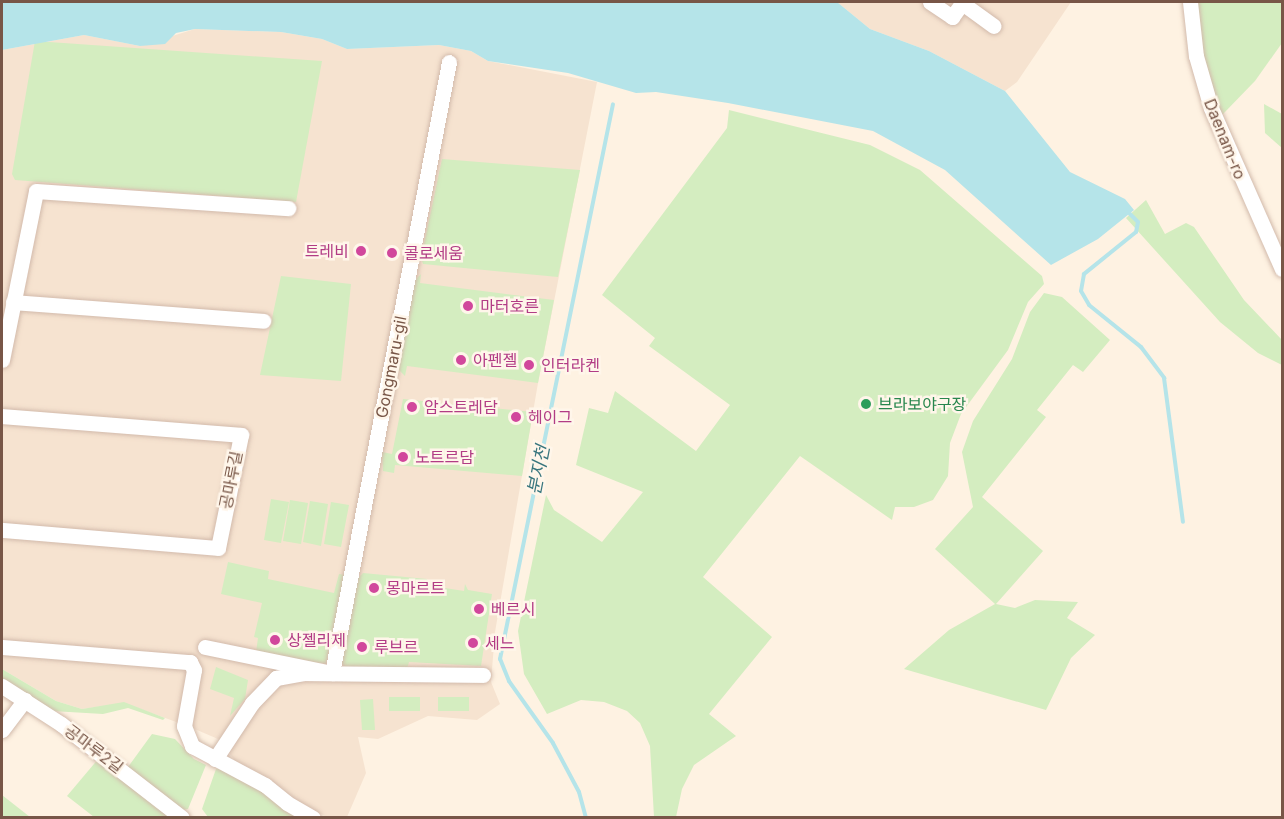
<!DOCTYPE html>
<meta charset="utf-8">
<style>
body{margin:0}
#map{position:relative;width:1284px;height:819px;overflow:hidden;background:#fef2e2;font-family:Inter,"Noto Sans KR",sans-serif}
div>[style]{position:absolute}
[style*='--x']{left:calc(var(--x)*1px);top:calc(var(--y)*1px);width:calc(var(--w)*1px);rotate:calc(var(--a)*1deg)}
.residential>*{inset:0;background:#f6e3d0}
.green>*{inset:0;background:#d4edc0}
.water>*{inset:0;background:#b5e4e9}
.stream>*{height:4px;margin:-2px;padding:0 2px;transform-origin:2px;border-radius:2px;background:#b5e4e9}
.roads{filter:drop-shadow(0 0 2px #d2baab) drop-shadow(0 0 2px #d2baab)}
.minor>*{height:15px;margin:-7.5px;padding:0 7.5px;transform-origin:7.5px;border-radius:7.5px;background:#fff}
.dots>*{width:16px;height:16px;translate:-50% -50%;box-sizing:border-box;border:3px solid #fff6ea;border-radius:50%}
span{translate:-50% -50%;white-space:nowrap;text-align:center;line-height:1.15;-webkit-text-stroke:5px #fff6ea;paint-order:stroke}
.street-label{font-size:16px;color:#785647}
.hotel-label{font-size:16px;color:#b23c85}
.right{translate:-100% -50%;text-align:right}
.left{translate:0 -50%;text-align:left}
.leisure-label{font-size:16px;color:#27864d}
.water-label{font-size:18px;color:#39767e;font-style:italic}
.frame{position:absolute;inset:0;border:3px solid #785647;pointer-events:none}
</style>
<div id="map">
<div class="residential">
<i style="clip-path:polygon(837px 2px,1071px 2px,1017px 82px,1005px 91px,929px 51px,870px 29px)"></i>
<i style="clip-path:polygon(195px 29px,281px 32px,322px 39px,347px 49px,439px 45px,471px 51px,488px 61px,597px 82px,538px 383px,495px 632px,491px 682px,500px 704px,477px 720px,428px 716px,378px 739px,358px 737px,366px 773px,347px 817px,327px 817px,289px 798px,236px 762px,218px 739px,190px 727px,124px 703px,82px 709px,56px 701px,2px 669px,2px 50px,84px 35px,140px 46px)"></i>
</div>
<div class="green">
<i style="clip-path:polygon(1195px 2px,1282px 2px,1282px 43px,1255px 81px,1223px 114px,1219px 114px,1206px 77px)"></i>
<i style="clip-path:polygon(35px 41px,322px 61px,296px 202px,15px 180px,12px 174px)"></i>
<i style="clip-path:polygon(1264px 104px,1282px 114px,1282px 148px,1265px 133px)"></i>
<i style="clip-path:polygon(729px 110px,870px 145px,920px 170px,1042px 276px,1044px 284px,1028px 302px,1008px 350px,961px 414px,950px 443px,948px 476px,933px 500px,914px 507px,895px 507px,892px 520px,800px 456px,703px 577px,772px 637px,709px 714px,736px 736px,694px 765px,682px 789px,676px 817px,654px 817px,650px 746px,640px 723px,627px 711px,604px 702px,581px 700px,547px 714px,524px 674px,518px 631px,546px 495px,554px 510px,602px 542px,643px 492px,576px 465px,589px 408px,608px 413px,615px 391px,696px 451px,730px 405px,649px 346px,655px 338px,602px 295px,727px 128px)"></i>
<i style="clip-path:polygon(442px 159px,580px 170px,558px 277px,423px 264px,421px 258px)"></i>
<i style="clip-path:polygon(1146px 200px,1165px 234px,1186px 223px,1194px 227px,1244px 300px,1282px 340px,1282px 365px,1258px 353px,1220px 322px,1126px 218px)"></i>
<i style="clip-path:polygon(421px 274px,420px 283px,554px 300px,538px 383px,407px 366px,405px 376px,398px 369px,415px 280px)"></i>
<i style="clip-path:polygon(281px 276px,351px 284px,341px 381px,260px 375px)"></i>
<i style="clip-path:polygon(1044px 293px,1062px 297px,1110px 340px,1083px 372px,1073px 365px,1037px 410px,1046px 417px,982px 497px,1043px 551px,996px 604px,1015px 608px,1035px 600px,1078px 602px,1067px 618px,1095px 635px,1071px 658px,1046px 710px,904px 669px,949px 630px,995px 604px,935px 549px,973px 507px,962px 452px,973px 421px,1012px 359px,1030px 312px)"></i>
<i style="clip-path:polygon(403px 399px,533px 412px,522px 476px,395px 465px,394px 473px,383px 471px,382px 452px,392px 454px)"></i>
<i style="clip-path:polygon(271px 499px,289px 502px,281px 543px,264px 540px)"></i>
<i style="clip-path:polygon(290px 500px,308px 503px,301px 544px,283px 541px)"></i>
<i style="clip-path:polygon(310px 501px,328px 504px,321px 546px,303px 542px)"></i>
<i style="clip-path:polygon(331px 502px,349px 505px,341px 547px,324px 544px)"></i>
<i style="clip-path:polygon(228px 562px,269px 571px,268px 579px,334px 593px,339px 574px,345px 575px,326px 664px,256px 652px,258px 638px,254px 637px,262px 603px,221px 594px)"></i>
<i style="clip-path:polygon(363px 573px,427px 579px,426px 585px,464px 591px,465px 584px,468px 590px,492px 594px,481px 666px,409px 662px,407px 669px,345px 667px,341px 662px,357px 579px)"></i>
<i style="clip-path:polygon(216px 667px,248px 680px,245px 699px,230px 716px,234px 698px,210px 689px)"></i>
<i style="clip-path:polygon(2px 669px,56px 701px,82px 709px,124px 702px,165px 718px,163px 720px,128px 708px,103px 714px,52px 711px,2px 680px)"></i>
<i style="clip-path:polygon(389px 697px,420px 697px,420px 711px,389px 711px)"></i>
<i style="clip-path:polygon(438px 697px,469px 697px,469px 711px,438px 711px)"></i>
<i style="clip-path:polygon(373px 699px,375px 730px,362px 730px,360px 700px)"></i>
<i style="clip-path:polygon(152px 734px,175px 739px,194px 759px,206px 765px,188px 809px,181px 810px,128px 767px)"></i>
<i style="clip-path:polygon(99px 758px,172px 817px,94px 817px,67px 796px)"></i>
<i style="clip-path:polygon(220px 768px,262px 789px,301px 817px,208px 817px,202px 809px,216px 769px)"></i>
<i style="clip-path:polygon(2px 795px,30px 817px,2px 817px)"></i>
</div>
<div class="water">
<i style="clip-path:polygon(2px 2px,837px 2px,870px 29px,929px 51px,1005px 91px,1070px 172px,1125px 199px,1134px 210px,1098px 239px,1051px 265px,945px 170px,873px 131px,728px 103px,656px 92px,636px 93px,568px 73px,488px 61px,471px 51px,439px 45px,347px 49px,322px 39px,281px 32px,195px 29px,176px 33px,165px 44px,140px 46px,84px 35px,2px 50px)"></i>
</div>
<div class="stream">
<i style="--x:1130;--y:214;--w:11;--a:45"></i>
<i style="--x:1138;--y:222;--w:10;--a:101"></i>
<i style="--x:1136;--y:232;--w:67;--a:141.1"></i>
<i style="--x:1084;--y:274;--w:17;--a:100"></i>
<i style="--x:1081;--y:291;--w:16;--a:60"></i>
<i style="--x:1089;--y:305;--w:67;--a:38.9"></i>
<i style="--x:1141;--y:347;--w:39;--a:53"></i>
<i style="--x:1164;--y:378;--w:145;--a:82.5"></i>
<i style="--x:586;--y:818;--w:27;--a:-105"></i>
<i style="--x:579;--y:792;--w:55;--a:-118"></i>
<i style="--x:553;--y:743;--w:76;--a:-125.4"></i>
<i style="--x:509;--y:681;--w:24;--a:-112"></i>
<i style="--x:500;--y:659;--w:566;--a:-78.49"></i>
</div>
<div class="roads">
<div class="minor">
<i style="--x:930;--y:2;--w:27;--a:34"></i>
<i style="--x:952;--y:17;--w:19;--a:-54"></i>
<i style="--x:1190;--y:2;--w:54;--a:83.7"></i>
<i style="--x:1196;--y:56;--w:54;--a:73.9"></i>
<i style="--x:1211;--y:108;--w:176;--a:66.2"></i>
<i style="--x:962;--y:3;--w:39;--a:36"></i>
<i style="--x:13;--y:302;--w:251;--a:4.3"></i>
<i style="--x:2;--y:360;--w:172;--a:-78.6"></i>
<i style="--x:36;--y:191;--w:253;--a:3.9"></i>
<i style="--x:2;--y:416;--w:240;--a:4.5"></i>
<i style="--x:241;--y:435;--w:115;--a:101.5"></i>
<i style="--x:218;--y:548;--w:217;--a:-175.2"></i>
<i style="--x:2;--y:647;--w:189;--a:4.6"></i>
<i style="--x:190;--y:662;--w:9;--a:63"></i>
<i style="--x:194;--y:670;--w:57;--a:100.1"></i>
<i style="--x:184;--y:726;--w:22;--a:68"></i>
<i style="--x:192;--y:746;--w:83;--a:28.1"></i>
<i style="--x:265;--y:785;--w:28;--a:39"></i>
<i style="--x:287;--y:803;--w:30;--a:30"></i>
<i style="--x:205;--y:647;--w:130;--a:11.6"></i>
<i style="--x:332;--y:673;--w:622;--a:-79.16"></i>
<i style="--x:2;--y:686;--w:70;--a:32.8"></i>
<i style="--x:61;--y:724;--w:153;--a:37.8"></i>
<i style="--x:2;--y:730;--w:38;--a:-53"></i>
<i style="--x:215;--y:759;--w:67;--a:-56.5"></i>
<i style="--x:252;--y:703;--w:35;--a:-46"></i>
<i style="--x:276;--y:678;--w:28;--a:-10"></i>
<i style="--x:304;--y:673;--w:179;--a:0.6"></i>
</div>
</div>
<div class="dots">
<i style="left:361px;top:251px;background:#d1479c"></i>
<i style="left:392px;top:253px;background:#d1479c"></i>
<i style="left:468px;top:306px;background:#d1479c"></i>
<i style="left:461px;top:360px;background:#d1479c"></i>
<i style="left:529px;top:365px;background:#d1479c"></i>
<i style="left:866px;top:404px;background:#2e9e5b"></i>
<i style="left:412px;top:407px;background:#d1479c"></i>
<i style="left:516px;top:417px;background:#d1479c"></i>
<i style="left:403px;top:457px;background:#d1479c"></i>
<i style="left:374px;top:588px;background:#d1479c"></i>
<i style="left:479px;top:609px;background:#d1479c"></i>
<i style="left:275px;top:640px;background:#d1479c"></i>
<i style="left:473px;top:643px;background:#d1479c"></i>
<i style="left:362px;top:647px;background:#d1479c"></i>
</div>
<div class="street-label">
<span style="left:1225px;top:139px;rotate:68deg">Daenam-ro</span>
<span style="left:391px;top:367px;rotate:-79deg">Gongmaru-gil</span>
<span style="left:231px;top:480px;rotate:-79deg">공마루길</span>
<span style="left:94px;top:749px;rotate:37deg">공마루2길</span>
</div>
<div class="hotel-label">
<span class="right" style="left:349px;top:251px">트레비</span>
<span class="left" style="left:404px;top:253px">콜로세움</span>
<span class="left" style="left:480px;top:306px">마터호른</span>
<span class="left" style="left:473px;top:360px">아펜젤</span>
<span class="left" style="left:541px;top:365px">인터라켄</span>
<span class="left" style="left:424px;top:407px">암스트레담</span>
<span class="left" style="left:528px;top:417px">헤이그</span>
<span class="left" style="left:415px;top:457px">노트르담</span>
<span class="left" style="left:386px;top:588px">몽마르트</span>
<span class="left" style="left:491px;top:609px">베르시</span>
<span class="left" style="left:287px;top:640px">상젤리제</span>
<span class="left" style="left:485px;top:643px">세느</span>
<span class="left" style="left:374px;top:647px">루브르</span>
</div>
<div class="leisure-label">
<span class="left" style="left:878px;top:404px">브라보야구장</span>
</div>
<div class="water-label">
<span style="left:539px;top:470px;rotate:-79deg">분지천</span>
</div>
<div class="frame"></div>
</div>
